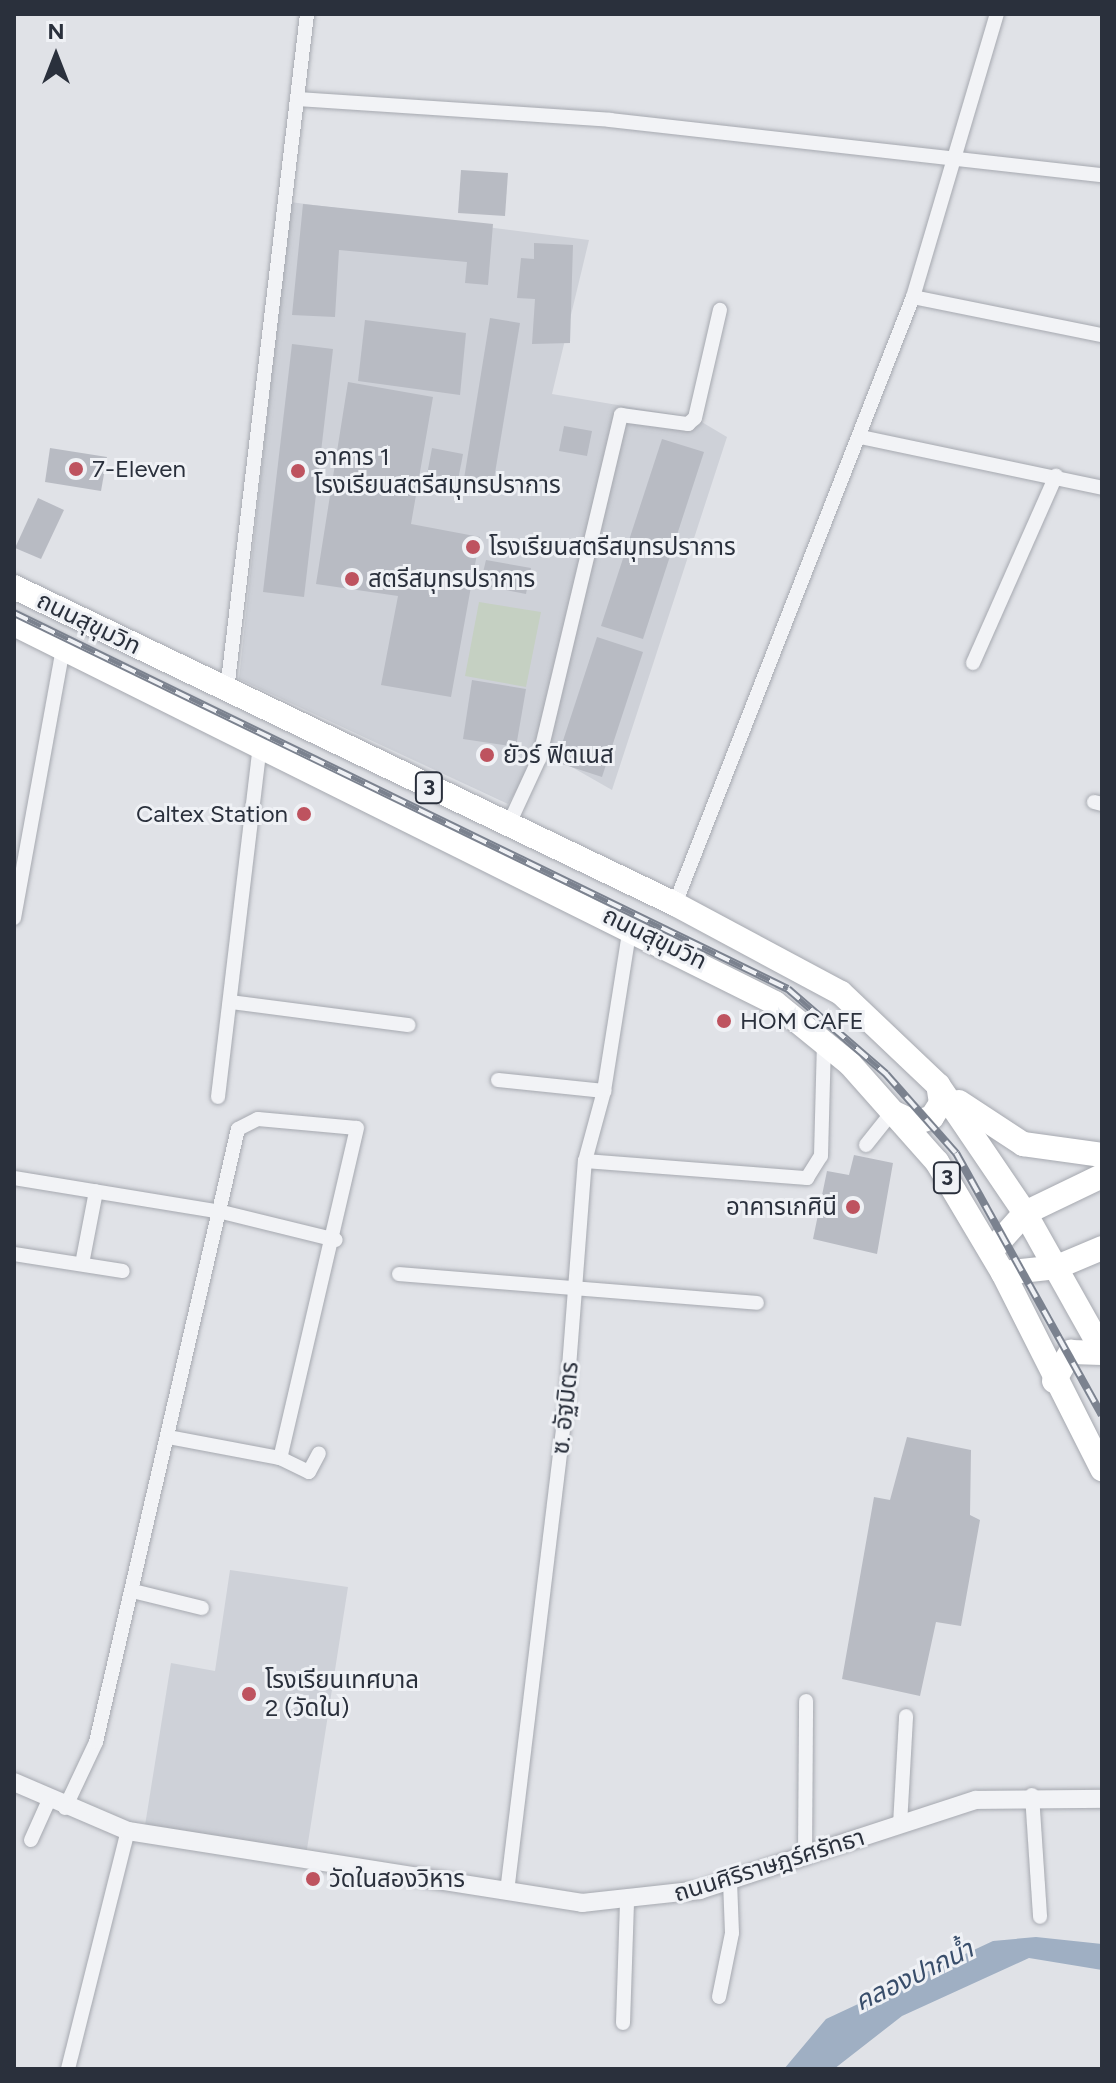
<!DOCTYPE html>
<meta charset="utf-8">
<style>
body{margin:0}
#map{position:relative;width:1116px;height:2083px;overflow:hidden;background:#e0e2e7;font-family:Figtree,"Noto Sans Thai",sans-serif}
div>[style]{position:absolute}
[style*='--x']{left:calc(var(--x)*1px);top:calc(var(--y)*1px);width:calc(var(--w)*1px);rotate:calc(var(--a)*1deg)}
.built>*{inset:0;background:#ced1d8}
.green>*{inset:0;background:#c5d0c2}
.water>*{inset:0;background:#9fafc3}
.building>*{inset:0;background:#b8bbc3}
.roads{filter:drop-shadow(0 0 2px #a6a9b0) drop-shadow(0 0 2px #a6a9b0)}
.minor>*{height:14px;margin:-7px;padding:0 7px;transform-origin:7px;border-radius:7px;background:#f2f3f6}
.tertiary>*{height:18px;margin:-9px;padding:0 9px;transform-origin:9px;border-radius:9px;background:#f2f3f6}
.primary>*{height:24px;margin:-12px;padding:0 12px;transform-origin:12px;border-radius:12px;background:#fff}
.trunk>*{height:24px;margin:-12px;padding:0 12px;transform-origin:12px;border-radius:12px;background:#fff}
.rail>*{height:8px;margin-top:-4px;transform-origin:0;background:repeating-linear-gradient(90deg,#eff1f5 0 15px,#7b828f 0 30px);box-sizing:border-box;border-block:2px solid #7b828f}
.dots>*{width:22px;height:22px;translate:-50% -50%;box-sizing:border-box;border:4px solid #eff1f5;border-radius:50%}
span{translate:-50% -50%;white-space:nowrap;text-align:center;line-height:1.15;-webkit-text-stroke:6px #eff1f5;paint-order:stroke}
.shield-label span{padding:2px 6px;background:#eff1f5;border:2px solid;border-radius:6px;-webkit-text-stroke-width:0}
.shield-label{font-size:22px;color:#2a303c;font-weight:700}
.poi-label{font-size:24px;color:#2a303c}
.left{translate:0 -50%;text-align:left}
.right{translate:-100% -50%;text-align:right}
.street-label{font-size:24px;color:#2a303c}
.water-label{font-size:26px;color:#394e6b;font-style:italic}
.frame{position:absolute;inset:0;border:16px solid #2a303c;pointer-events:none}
.north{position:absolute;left:16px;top:16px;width:80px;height:80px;-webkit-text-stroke:6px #eff1f5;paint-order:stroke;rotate:0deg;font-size:22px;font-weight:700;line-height:32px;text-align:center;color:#2a303c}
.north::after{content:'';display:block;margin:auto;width:28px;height:36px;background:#2a303c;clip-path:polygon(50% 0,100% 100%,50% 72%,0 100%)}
</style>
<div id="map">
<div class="built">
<i style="clip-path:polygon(290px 202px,589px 240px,552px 394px,695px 418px,727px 437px,612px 790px,542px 750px,508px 804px,239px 679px)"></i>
<i style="clip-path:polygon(230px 1570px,348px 1587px,305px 1862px,143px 1838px,171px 1663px,215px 1671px)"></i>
</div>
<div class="green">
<i style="clip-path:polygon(479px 602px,541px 612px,526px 687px,465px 676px)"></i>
</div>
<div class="water">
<i style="clip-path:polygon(1036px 1937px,1102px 1944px,1102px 1970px,1029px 1958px,902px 2016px,834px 2069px,784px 2069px,826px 2019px,993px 1941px)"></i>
</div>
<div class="building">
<i style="clip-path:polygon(461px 170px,508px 173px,505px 216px,458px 213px)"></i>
<i style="clip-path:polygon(303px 204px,493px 224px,488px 285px,465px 283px,467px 262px,339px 250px,335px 317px,292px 315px)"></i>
<i style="clip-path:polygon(534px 243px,573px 245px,570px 343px,532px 344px,535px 299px,517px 298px,521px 258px,534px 259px)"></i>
<i style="clip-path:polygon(490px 318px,520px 323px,492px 491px,463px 485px)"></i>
<i style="clip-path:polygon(365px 320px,466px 333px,460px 395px,358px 381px)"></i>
<i style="clip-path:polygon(292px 344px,333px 349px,304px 597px,263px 592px)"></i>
<i style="clip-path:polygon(348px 382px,433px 397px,411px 524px,480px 537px,451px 697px,381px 685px,398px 596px,316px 584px)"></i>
<i style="clip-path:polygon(564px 426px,592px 431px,587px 456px,559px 451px)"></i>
<i style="clip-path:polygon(662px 439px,704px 452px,643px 639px,601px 626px)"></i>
<i style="clip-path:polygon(50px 448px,107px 457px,101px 491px,45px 482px)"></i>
<i style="clip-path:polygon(432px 448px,463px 454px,455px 496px,424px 491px)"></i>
<i style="clip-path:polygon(38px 498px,64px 510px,41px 559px,15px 548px)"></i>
<i style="clip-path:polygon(486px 560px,531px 568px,526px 594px,480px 585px)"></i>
<i style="clip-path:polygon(597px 637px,643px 652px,602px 777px,556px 762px)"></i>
<i style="clip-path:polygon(472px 680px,526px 689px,516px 747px,463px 739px)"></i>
<i style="clip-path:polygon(854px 1155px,893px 1163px,877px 1254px,813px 1239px,827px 1171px,849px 1175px)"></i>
<i style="clip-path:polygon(907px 1437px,971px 1450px,970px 1515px,980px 1520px,961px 1626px,936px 1622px,920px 1696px,842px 1679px,874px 1497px,890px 1500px)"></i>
</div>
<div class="roads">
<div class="minor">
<i style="--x:297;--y:99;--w:314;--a:3.8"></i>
<i style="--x:610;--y:120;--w:495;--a:6.4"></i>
<i style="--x:913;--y:297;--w:193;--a:11.4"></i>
<i style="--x:861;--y:437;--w:246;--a:11.9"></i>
<i style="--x:973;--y:663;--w:205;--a:-66.1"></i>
<i style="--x:227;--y:690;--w:681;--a:-83.25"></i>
<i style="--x:1094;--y:802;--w:8;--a:14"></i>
<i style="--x:508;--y:826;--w:74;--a:-65.2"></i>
<i style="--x:539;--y:759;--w:354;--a:-76.6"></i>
<i style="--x:621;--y:415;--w:68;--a:7.7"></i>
<i style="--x:688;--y:424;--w:9;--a:-41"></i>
<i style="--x:695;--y:418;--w:111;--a:-77"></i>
<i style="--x:675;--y:904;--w:652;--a:-68.59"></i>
<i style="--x:913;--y:297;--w:295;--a:-73.5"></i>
<i style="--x:14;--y:918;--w:274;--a:-79.7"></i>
<i style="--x:231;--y:1002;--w:179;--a:7.4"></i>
<i style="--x:498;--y:1080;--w:107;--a:5.9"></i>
<i style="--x:218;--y:1097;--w:354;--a:-83.2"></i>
<i style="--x:866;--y:1145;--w:43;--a:-51.5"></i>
<i style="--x:585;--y:1161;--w:223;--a:4.4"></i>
<i style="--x:807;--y:1178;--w:26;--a:-58"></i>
<i style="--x:821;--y:1156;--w:114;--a:-88.5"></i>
<i style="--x:14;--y:1178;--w:211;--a:9.3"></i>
<i style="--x:222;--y:1212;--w:117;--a:13.8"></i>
<i style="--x:14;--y:1254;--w:110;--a:8.9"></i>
<i style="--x:82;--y:1264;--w:74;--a:-79.1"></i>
<i style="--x:399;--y:1274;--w:359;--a:4.6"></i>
<i style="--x:280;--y:1458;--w:32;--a:26"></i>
<i style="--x:309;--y:1472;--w:21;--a:-62"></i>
<i style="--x:133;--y:1591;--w:71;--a:13.8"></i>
<i style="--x:1032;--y:1795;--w:122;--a:86.2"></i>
<i style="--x:65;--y:1808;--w:73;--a:-64.8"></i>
<i style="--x:96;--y:1742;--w:629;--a:-76.96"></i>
<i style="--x:238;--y:1129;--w:22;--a:-27"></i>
<i style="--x:258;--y:1119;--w:99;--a:5.2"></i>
<i style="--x:357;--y:1128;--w:339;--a:103.1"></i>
<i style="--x:280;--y:1458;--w:114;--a:-169.4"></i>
<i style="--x:900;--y:1825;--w:109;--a:-86.8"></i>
<i style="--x:31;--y:1840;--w:44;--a:-65.8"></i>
<i style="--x:805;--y:1858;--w:157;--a:-89.6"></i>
<i style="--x:507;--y:1892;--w:490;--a:-83.1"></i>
<i style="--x:566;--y:1406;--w:246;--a:-85.6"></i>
<i style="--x:585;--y:1161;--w:73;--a:-74.8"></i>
<i style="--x:604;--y:1091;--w:167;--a:-81"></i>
<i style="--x:719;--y:1997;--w:65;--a:-78.5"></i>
<i style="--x:732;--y:1933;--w:53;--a:-92.2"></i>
<i style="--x:623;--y:2023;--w:121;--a:-88.1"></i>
<i style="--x:68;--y:2069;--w:245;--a:-75.9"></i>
</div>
<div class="tertiary">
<i style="--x:14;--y:1782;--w:124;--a:23.3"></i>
<i style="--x:128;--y:1831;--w:460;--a:9"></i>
<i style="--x:582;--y:1903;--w:119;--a:-6.3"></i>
<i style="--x:700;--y:1890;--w:290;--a:-18.1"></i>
<i style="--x:976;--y:1800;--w:126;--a:-0.5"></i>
</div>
<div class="primary">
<i style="--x:991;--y:1251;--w:51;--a:-48.2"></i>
<i style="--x:1025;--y:1213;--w:85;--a:-25.7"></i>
<i style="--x:1003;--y:1273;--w:54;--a:-6.3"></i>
<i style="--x:1057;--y:1267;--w:49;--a:-22.9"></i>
</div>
<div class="trunk">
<i style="--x:14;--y:587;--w:733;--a:25.62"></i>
<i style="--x:675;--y:904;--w:188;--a:28.2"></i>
<i style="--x:841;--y:993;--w:134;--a:43.5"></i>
<i style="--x:938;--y:1085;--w:155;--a:55.8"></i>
<i style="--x:1025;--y:1213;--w:157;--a:60.7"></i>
<i style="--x:14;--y:624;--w:850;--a:26.47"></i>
<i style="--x:775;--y:1003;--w:97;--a:39.1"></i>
<i style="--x:850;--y:1064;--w:131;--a:48.4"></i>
<i style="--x:937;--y:1162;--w:129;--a:59.3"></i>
<i style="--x:1003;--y:1273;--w:220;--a:63.2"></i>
<i style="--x:959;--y:1102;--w:77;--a:33.3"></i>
<i style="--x:1023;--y:1144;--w:80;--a:7.9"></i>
<i style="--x:894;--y:1113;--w:23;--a:25"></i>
<i style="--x:915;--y:1123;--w:18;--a:-19"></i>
<i style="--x:932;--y:1117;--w:17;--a:-57"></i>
<i style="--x:941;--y:1103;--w:18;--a:-99"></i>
<i style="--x:1054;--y:1381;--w:34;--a:-60"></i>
<i style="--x:1071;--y:1352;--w:31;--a:2"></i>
</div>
</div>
<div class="rail">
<i style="--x:14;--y:613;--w:860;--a:25.91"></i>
<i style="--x:788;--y:989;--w:130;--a:40.9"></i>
<i style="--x:886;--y:1074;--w:106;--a:48.5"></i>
<i style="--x:956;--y:1153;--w:300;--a:60.9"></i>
</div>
<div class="dots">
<i style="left:76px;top:469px;background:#be535f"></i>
<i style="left:298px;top:471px;background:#be535f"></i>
<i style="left:473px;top:547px;background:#be535f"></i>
<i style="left:352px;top:579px;background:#be535f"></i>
<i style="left:487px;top:755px;background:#be535f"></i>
<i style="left:304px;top:814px;background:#be535f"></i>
<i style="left:724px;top:1021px;background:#be535f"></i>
<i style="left:853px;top:1207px;background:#be535f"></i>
<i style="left:249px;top:1694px;background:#be535f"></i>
<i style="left:313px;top:1879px;background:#be535f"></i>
</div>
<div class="shield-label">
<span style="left:429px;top:788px">3</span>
<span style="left:947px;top:1178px">3</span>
</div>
<div class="poi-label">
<span class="left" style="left:314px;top:471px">อาคาร 1<br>โรงเรียนสตรีสมุทรปราการ</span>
<span class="left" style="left:92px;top:469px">7-Eleven</span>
<span class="left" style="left:489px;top:547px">โรงเรียนสตรีสมุทรปราการ</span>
<span class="left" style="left:368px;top:579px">สตรีสมุทรปราการ</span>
<span class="left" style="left:503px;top:755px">ยัวร์ ฟิตเนส</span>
<span class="right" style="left:288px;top:814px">Caltex Station</span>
<span class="left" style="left:740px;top:1021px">HOM CAFE</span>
<span class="right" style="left:837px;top:1207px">อาคารเกศินี</span>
<span class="left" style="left:265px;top:1694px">โรงเรียนเทศบาล<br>2 (วัดใน)</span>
<span class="left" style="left:329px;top:1879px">วัดในสองวิหาร</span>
</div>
<div class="street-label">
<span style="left:89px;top:623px;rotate:26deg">ถนนสุขุมวิท</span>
<span style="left:655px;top:938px;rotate:26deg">ถนนสุขุมวิท</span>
<span style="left:565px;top:1408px;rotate:-84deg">ซ. อัฐมิตร</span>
<span style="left:769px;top:1865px;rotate:-17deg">ถนนศิริราษฎร์ศรัทธา</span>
</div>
<div class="water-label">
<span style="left:914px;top:1976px;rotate:-26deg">คลองปากน้ำ</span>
</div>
<div class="frame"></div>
<div class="north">N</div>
</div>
